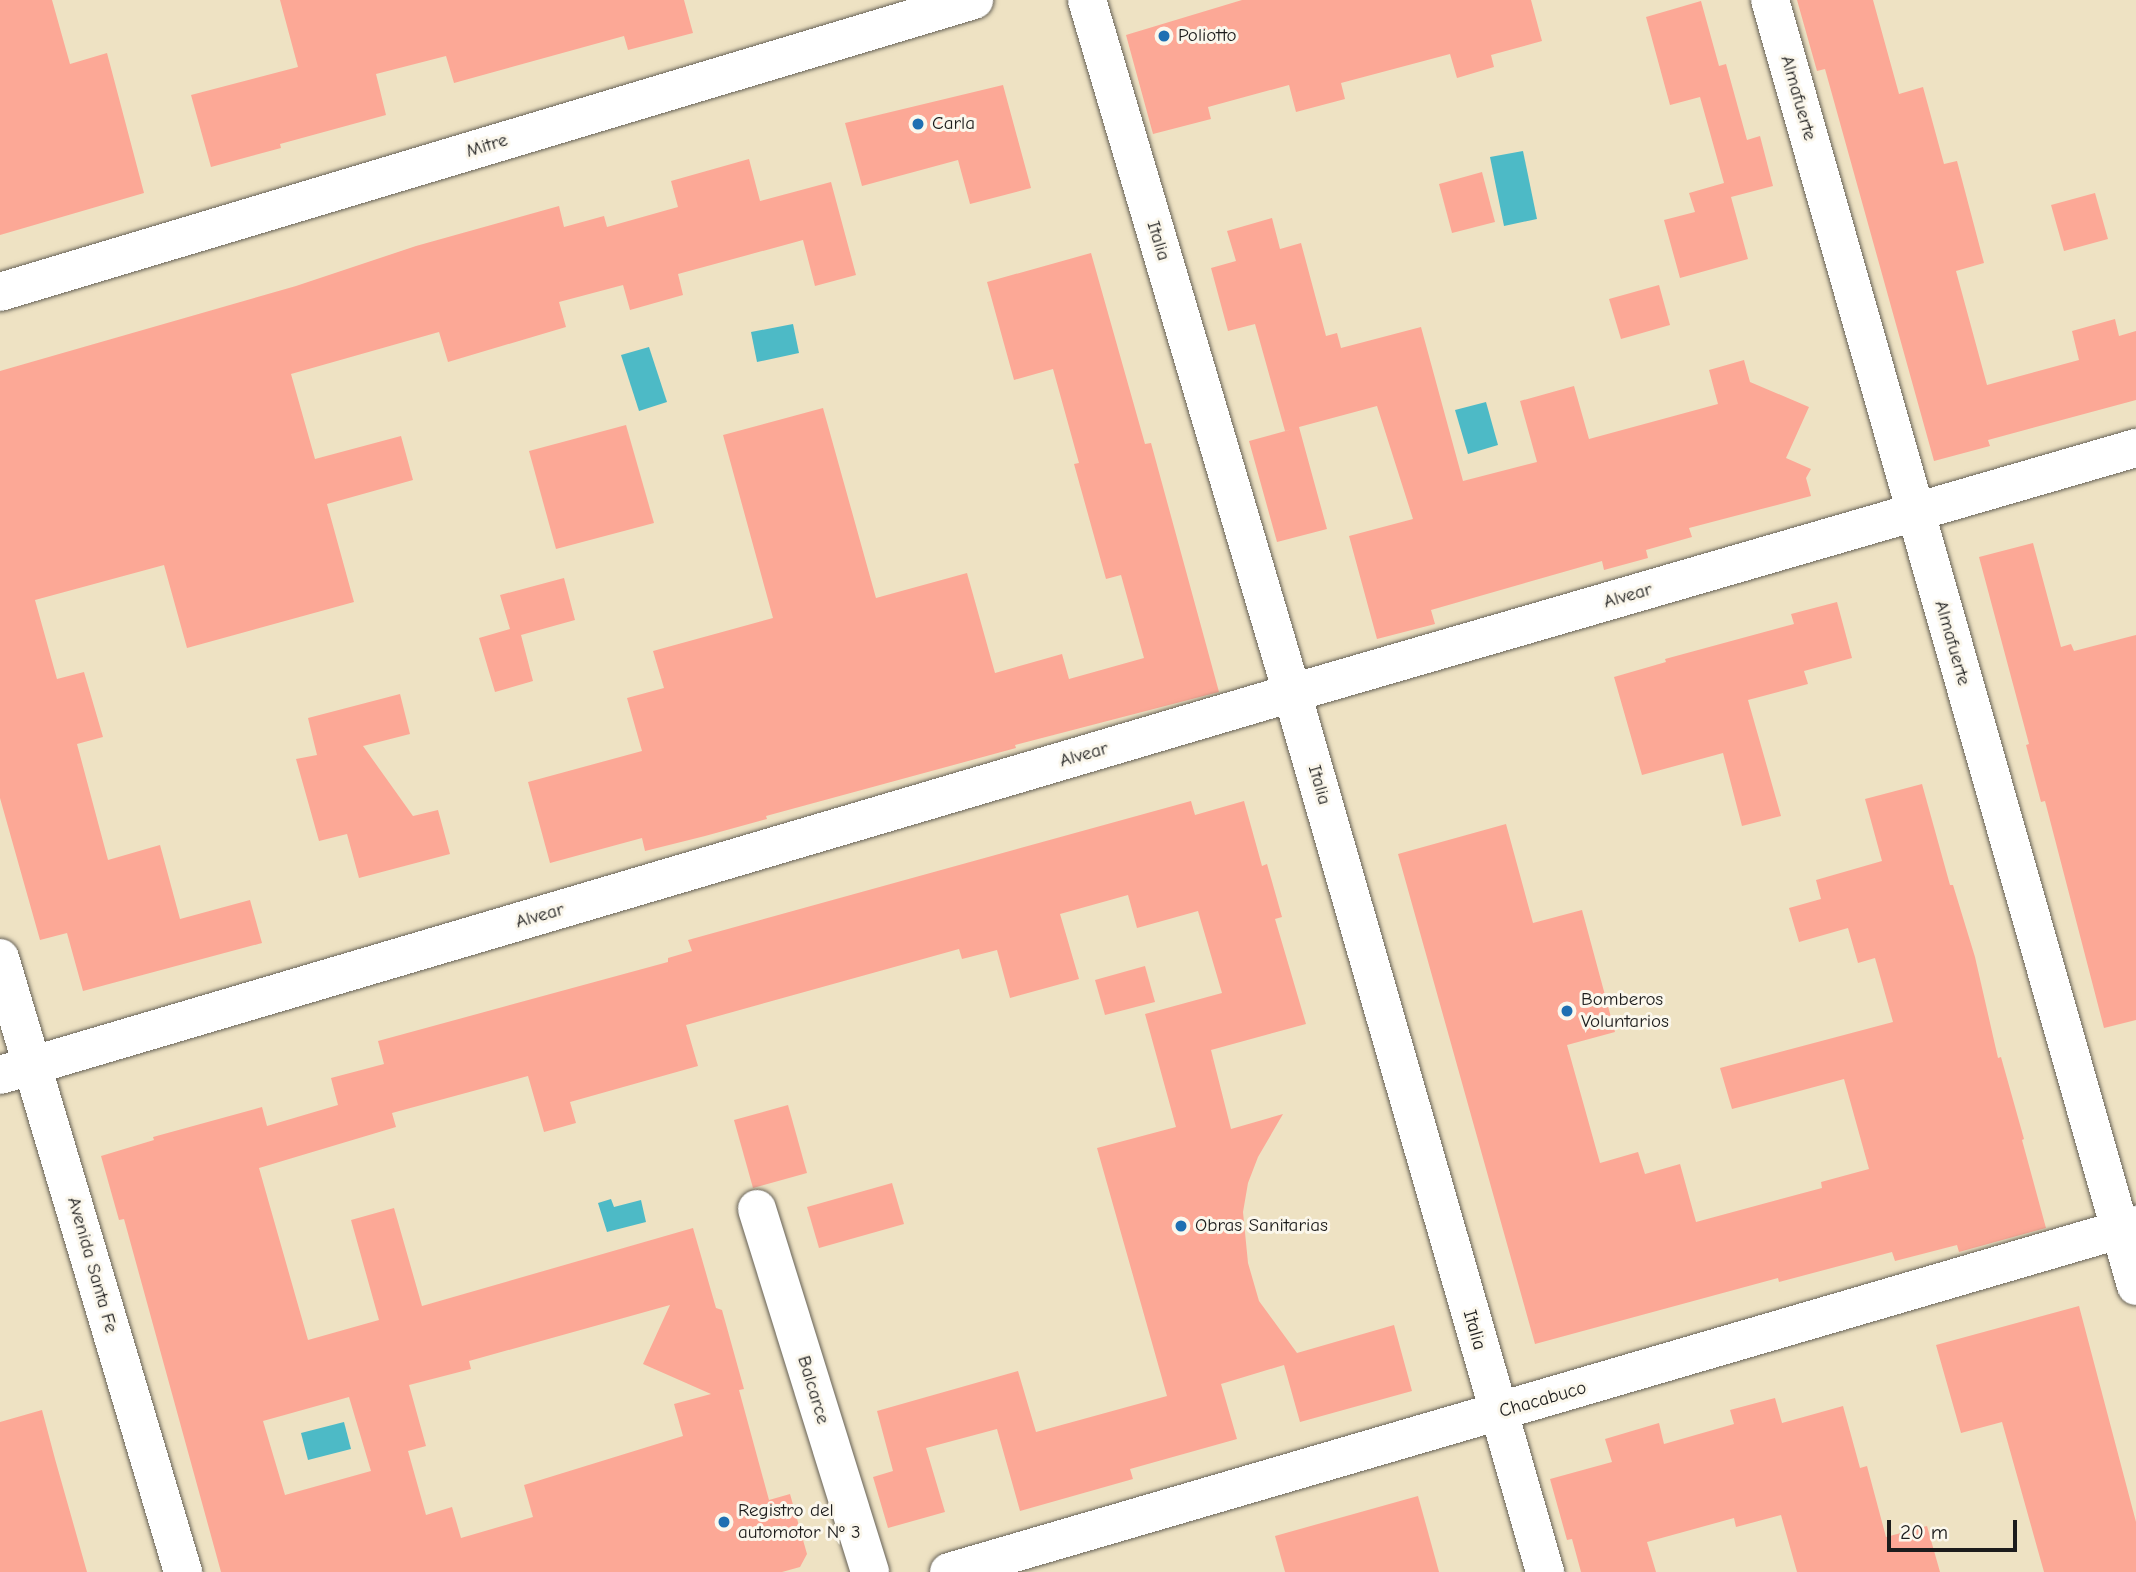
<!DOCTYPE html>
<meta charset="utf-8">
<style>
body{margin:0}
#map{position:relative;width:2136px;height:1572px;overflow:hidden;background:#eee2c3;font-family:"Comic Neue",sans-serif}
div>[style]{position:absolute}
[style*='--x']{left:calc(var(--x)*1px);top:calc(var(--y)*1px);width:calc(var(--w)*1px);rotate:calc(var(--a)*1deg)}
.water>*{inset:0;background:#4dbac6}
.building>*{inset:0;background:#fca896}
.roads{filter:drop-shadow(0 0 2px #666156) drop-shadow(0 0 2px #666156)}
.minor>*{height:38px;margin:-19px;padding:0 19px;transform-origin:19px;border-radius:19px;background:#fff}
.tertiary>*{height:38px;margin:-19px;padding:0 19px;transform-origin:19px;border-radius:19px;background:#fff}
.secondary>*{height:38px;margin:-19px;padding:0 19px;transform-origin:19px;border-radius:19px;background:#fff}
.dots>*{width:19px;height:19px;translate:-50% -50%;box-sizing:border-box;border:4px solid #fbf7ec;border-radius:50%}
span{translate:-50% -50%;white-space:nowrap;text-align:center;line-height:1.15;-webkit-text-stroke:6px #fbf7ec;paint-order:stroke}
.poi-label{font-size:19px;color:#1c1c1c}
.left{translate:0 -50%;text-align:left}
.street-label{font-size:19px;color:#1c1c1c}
.scale{position:absolute;left:1887px;top:1520px;width:130px;height:32px;box-sizing:border-box;border:4px solid #1c1c1c;border-top:0;padding-left:9px;font-size:21px;line-height:24px;white-space:nowrap;color:#1c1c1c;-webkit-text-stroke:5px #fbf7ec;paint-order:stroke}
</style>
<div id="map">
<div class="water">
<i style="clip-path:polygon(1523px 151px,1537px 219px,1504px 226px,1490px 157px)"></i>
<i style="clip-path:polygon(793px 324px,799px 353px,757px 362px,751px 332px)"></i>
<i style="clip-path:polygon(649px 347px,667px 402px,639px 411px,621px 355px)"></i>
<i style="clip-path:polygon(1486px 402px,1498px 445px,1468px 454px,1455px 410px)"></i>
<i style="clip-path:polygon(611px 1199px,614px 1207px,641px 1200px,646px 1222px,607px 1232px,598px 1203px)"></i>
<i style="clip-path:polygon(344px 1422px,351px 1449px,308px 1460px,301px 1433px)"></i>
</div>
<div class="building">
<i style="clip-path:polygon(0 0,52px 0,70px 64px,107px 53px,144px 193px,0 235px)"></i>
<i style="clip-path:polygon(280px 0,684px 0,693px 33px,628px 50px,624px 36px,454px 83px,446px 56px,376px 74px,386px 115px,280px 144px,281px 148px,211px 167px,191px 95px,298px 67px)"></i>
<i style="clip-path:polygon(1242px 0,1531px 0,1542px 41px,1491px 55px,1494px 67px,1457px 78px,1450px 54px,1341px 83px,1345px 99px,1296px 112px,1289px 85px,1208px 107px,1211px 119px,1153px 134px,1126px 35px)"></i>
<i style="clip-path:polygon(1797px 0,1873px 0,1899px 94px,1923px 87px,1944px 164px,1957px 161px,1984px 263px,1956px 271px,1987px 385px,2079px 360px,2072px 331px,2115px 319px,2119px 336px,2136px 331px,2136px 400px,1988px 440px,1990px 446px,1934px 461px,1825px 69px,1817px 71px)"></i>
<i style="clip-path:polygon(1701px 1px,1719px 66px,1726px 64px,1747px 140px,1760px 136px,1773px 186px,1731px 197px,1748px 259px,1680px 278px,1664px 220px,1695px 212px,1689px 193px,1724px 183px,1700px 97px,1670px 105px,1646px 17px)"></i>
<i style="clip-path:polygon(1003px 85px,1031px 188px,970px 204px,958px 160px,862px 186px,845px 123px)"></i>
<i style="clip-path:polygon(749px 159px,760px 201px,831px 182px,856px 275px,815px 286px,803px 240px,678px 274px,683px 295px,630px 310px,623px 285px,559px 302px,566px 327px,448px 362px,439px 332px,291px 374px,315px 459px,401px 436px,413px 480px,327px 504px,354px 602px,187px 648px,164px 565px,35px 600px,57px 679px,84px 672px,103px 737px,77px 744px,108px 860px,160px 845px,180px 919px,250px 900px,262px 943px,83px 991px,67px 933px,40px 940px,0 798px,0 371px,296px 286px,416px 246px,559px 206px,564px 227px,604px 216px,607px 227px,678px 207px,671px 181px)"></i>
<i style="clip-path:polygon(1482px 172px,1495px 222px,1452px 233px,1439px 184px)"></i>
<i style="clip-path:polygon(2095px 193px,2108px 239px,2064px 251px,2051px 205px)"></i>
<i style="clip-path:polygon(1272px 218px,1280px 249px,1301px 243px,1326px 336px,1337px 333px,1341px 348px,1421px 327px,1463px 481px,1537px 462px,1520px 401px,1574px 386px,1589px 439px,1718px 404px,1709px 370px,1744px 360px,1750px 382px,1809px 407px,1786px 458px,1811px 469px,1806px 478px,1811px 496px,1689px 528px,1692px 537px,1646px 550px,1648px 558px,1604px 570px,1602px 561px,1431px 610px,1435px 624px,1377px 639px,1349px 536px,1413px 519px,1377px 406px,1299px 427px,1327px 529px,1277px 542px,1249px 441px,1293px 429px,1285px 431px,1255px 324px,1228px 331px,1211px 268px,1236px 261px,1227px 231px)"></i>
<i style="clip-path:polygon(1091px 253px,1145px 444px,1151px 443px,1219px 692px,1015px 745px,1016px 748px,766px 816px,767px 819px,705px 836px,645px 851px,642px 838px,550px 863px,528px 782px,642px 751px,627px 698px,664px 688px,653px 651px,773px 618px,723px 435px,823px 408px,876px 598px,967px 573px,995px 673px,1062px 654px,1069px 679px,1144px 658px,1121px 575px,1106px 579px,1074px 464px,1079px 463px,1053px 369px,1014px 380px,987px 282px)"></i>
<i style="clip-path:polygon(1659px 285px,1670px 325px,1621px 339px,1609px 299px)"></i>
<i style="clip-path:polygon(626px 425px,654px 523px,556px 549px,529px 451px)"></i>
<i style="clip-path:polygon(2033px 543px,2061px 647px,2071px 644px,2074px 651px,2136px 635px,2136px 1020px,2104px 1028px,2045px 801px,2041px 802px,2026px 745px,2029px 744px,1979px 557px)"></i>
<i style="clip-path:polygon(564px 578px,575px 620px,521px 635px,533px 681px,495px 692px,479px 638px,510px 629px,500px 595px)"></i>
<i style="clip-path:polygon(1837px 602px,1852px 658px,1804px 671px,1808px 684px,1748px 700px,1781px 816px,1742px 826px,1723px 753px,1642px 775px,1614px 677px,1666px 662px,1665px 659px,1794px 624px,1791px 614px)"></i>
<i style="clip-path:polygon(400px 694px,410px 734px,363px 746px,413px 816px,438px 810px,450px 854px,359px 878px,347px 834px,319px 841px,296px 759px,317px 755px,308px 718px)"></i>
<i style="clip-path:polygon(1922px 784px,1950px 885px,1953px 885px,1975px 957px,1998px 1058px,2001px 1057px,2024px 1139px,2022px 1140px,2046px 1228px,1959px 1252px,1957px 1245px,1895px 1261px,1892px 1252px,1779px 1282px,1778px 1278px,1535px 1344px,1398px 854px,1506px 824px,1533px 923px,1582px 910px,1615px 1032px,1567px 1045px,1600px 1163px,1638px 1152px,1645px 1174px,1680px 1164px,1696px 1222px,1822px 1188px,1821px 1182px,1869px 1169px,1844px 1079px,1732px 1109px,1720px 1068px,1893px 1022px,1875px 958px,1858px 963px,1848px 928px,1799px 942px,1789px 908px,1821px 899px,1816px 880px,1882px 861px,1865px 799px)"></i>
<i style="clip-path:polygon(evenodd,1191px 801px,1195px 815px,1244px 801px,1262px 866px,1267px 864px,1282px 917px,1275px 919px,1306px 1024px,1211px 1050px,1231px 1129px,1283px 1114px,1258px 1157px,1248px 1183px,1243px 1212px,1248px 1263px,1259px 1301px,1297px 1353px,1394px 1325px,1412px 1391px,1300px 1422px,1284px 1365px,1221px 1384px,1237px 1439px,1130px 1469px,1133px 1479px,1020px 1511px,997px 1429px,926px 1448px,945px 1512px,888px 1528px,873px 1477px,893px 1471px,877px 1411px,1018px 1371px,1036px 1432px,1167px 1396px,1097px 1148px,1176px 1127px,1145px 1014px,1222px 993px,1198px 911px,1137px 928px,1128px 895px,1060px 914px,1079px 979px,1010px 998px,997px 950px,962px 959px,959px 949px,686px 1025px,698px 1066px,570px 1102px,576px 1123px,544px 1132px,528px 1076px,392px 1113px,396px 1127px,259px 1168px,308px 1340px,379px 1320px,351px 1220px,394px 1208px,422px 1306px,693px 1228px,716px 1308px,722px 1310px,744px 1389px,739px 1390px,769px 1500px,790px 1494px,807px 1554px,800px 1567px,782px 1572px,221px 1572px,124px 1219px,119px 1220px,101px 1156px,154px 1140px,153px 1137px,262px 1107px,267px 1126px,338px 1105px,331px 1078px,384px 1064px,378px 1041px,668px 962px,668px 958px,692px 951px,688px 940px,1191px 801px,670px 1305px,643px 1364px,711px 1394px,674px 1404px,683px 1436px,524px 1485px,533px 1517px,461px 1538px,452px 1507px,426px 1515px,408px 1451px,426px 1446px,409px 1385px,471px 1369px,469px 1361px,670px 1305px,1191px 801px,349px 1397px,371px 1471px,285px 1495px,263px 1421px,349px 1397px)"></i>
<i style="clip-path:polygon(1145px 966px,1155px 1002px,1105px 1015px,1095px 980px)"></i>
<i style="clip-path:polygon(788px 1105px,807px 1173px,753px 1188px,734px 1120px)"></i>
<i style="clip-path:polygon(892px 1183px,904px 1224px,819px 1248px,807px 1207px)"></i>
<i style="clip-path:polygon(2079px 1306px,2136px 1522px,2136px 1572px,2044px 1572px,2002px 1422px,1961px 1433px,1936px 1345px)"></i>
<i style="clip-path:polygon(1775px 1398px,1782px 1423px,1843px 1406px,1860px 1468px,1867px 1466px,1886px 1537px,1927px 1526px,1940px 1572px,1797px 1572px,1781px 1515px,1736px 1527px,1734px 1518px,1647px 1542px,1656px 1572px,1581px 1572px,1572px 1539px,1567px 1540px,1550px 1479px,1612px 1462px,1605px 1439px,1659px 1423px,1664px 1444px,1734px 1424px,1730px 1410px)"></i>
<i style="clip-path:polygon(42px 1410px,55px 1459px,87px 1572px,0 1572px,0 1422px)"></i>
<i style="clip-path:polygon(1418px 1496px,1439px 1572px,1285px 1572px,1275px 1536px)"></i>
</div>
<div class="roads">
<div class="minor">
<i style="--x:1087;--y:0;--w:723;--a:73.52"></i>
<i style="--x:1292;--y:693;--w:915;--a:73.94"></i>
<i style="--x:1770;--y:0;--w:1337;--a:74.11"></i>
<i style="--x:0;--y:1075;--w:1347;--a:-16.47"></i>
<i style="--x:1292;--y:693;--w:879;--a:-16.19"></i>
<i style="--x:757;--y:1209;--w:380;--a:72.7"></i>
<i style="--x:949;--y:1572;--w:1237;--a:-16.3"></i>
</div>
<div class="tertiary">
<i style="--x:0;--y:292;--w:1017;--a:-16.69"></i>
</div>
<div class="secondary">
<i style="--x:0;--y:958;--w:641;--a:73.4"></i>
</div>
</div>
<div class="dots">
<i style="left:1164px;top:36px;background:#1f6fb2"></i>
<i style="left:918px;top:124px;background:#1f6fb2"></i>
<i style="left:1567px;top:1011px;background:#1f6fb2"></i>
<i style="left:1181px;top:1226px;background:#1f6fb2"></i>
<i style="left:724px;top:1522px;background:#1f6fb2"></i>
</div>
<div class="poi-label">
<span class="left" style="left:1178px;top:36px">Poliotto</span>
<span class="left" style="left:932px;top:124px">Carla</span>
<span class="left" style="left:1581px;top:1011px">Bomberos<br>Voluntarios</span>
<span class="left" style="left:1195px;top:1226px">Obras Sanitarias</span>
<span class="left" style="left:738px;top:1522px">Registro del<br>automotor Nº 3</span>
</div>
<div class="street-label">
<span style="left:1798px;top:98px;rotate:74deg">Almafuerte</span>
<span style="left:487px;top:146px;rotate:-17deg">Mitre</span>
<span style="left:1158px;top:241px;rotate:73deg">Italia</span>
<span style="left:1628px;top:596px;rotate:-16deg">Alvear</span>
<span style="left:1952px;top:643px;rotate:74deg">Almafuerte</span>
<span style="left:1084px;top:755px;rotate:-16deg">Alvear</span>
<span style="left:1319px;top:785px;rotate:74deg">Italia</span>
<span style="left:540px;top:916px;rotate:-16deg">Alvear</span>
<span style="left:92px;top:1265px;rotate:74deg">Avenida Santa Fe</span>
<span style="left:1474px;top:1330px;rotate:74deg">Italia</span>
<span style="left:813px;top:1390px;rotate:73deg">Balcarce</span>
<span style="left:1543px;top:1400px;rotate:-16deg">Chacabuco</span>
</div>
<div class="scale">20 m</div>
</div>
